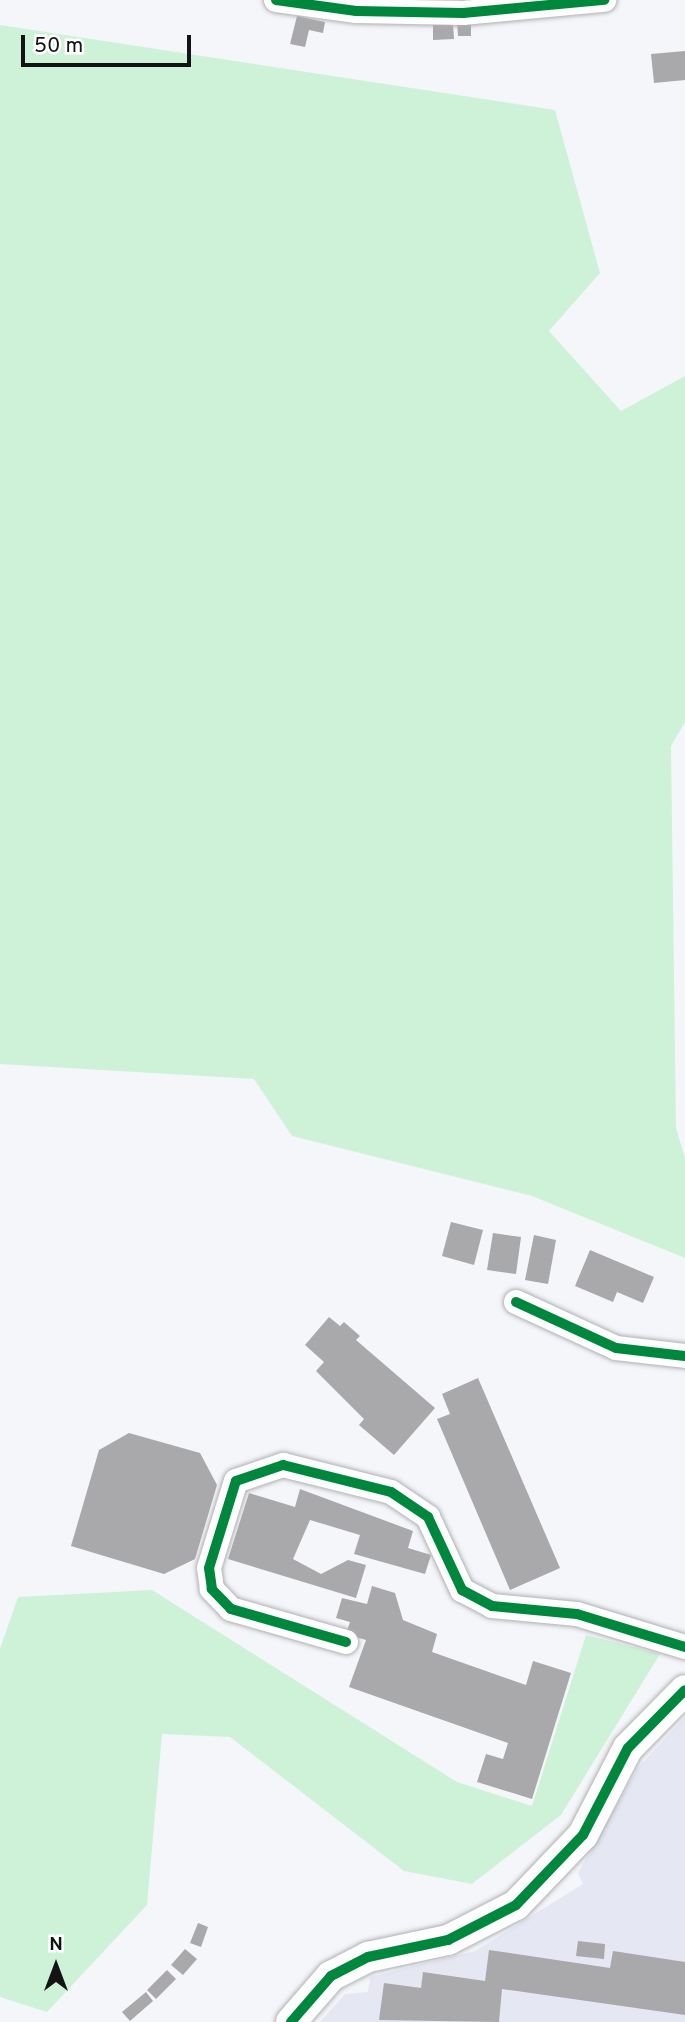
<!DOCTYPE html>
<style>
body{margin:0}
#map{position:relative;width:685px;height:2022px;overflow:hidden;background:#f5f6fa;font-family:Overpass,sans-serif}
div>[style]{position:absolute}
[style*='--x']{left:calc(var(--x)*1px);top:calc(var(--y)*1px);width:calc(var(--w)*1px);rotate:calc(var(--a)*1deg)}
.built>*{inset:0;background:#e5e7f2}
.green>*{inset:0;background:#cef2d8}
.building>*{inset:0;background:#a9a8aa}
.roads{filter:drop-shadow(0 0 2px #b0b1b4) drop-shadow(0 0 2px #b0b1b4)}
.minor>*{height:24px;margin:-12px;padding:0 12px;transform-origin:12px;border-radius:12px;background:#fefefe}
.tertiary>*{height:30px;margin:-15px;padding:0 15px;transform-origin:15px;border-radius:15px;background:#fefefe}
.cycleway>*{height:10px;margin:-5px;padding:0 5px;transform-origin:5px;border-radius:5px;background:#00873e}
span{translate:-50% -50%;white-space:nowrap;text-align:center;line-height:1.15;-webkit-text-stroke:5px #fff;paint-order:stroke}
.north{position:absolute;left:21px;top:1931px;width:70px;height:70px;-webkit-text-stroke:5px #fff;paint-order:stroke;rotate:0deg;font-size:19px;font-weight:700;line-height:28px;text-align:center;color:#131316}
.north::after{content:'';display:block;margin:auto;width:24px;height:32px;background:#131316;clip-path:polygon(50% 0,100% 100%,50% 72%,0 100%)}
.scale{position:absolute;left:21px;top:35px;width:170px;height:32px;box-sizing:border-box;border:4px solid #131316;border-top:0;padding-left:9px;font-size:21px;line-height:24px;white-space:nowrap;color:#131316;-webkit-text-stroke:5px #fff;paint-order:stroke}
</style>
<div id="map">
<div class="built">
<i style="clip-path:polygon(685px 1717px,685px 2022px,320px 2022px,345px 1994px,368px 1992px,370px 1977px,475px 1951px,583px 1884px,578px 1873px,638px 1768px)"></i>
</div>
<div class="green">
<i style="clip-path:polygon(0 25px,555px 110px,600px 273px,549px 331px,621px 411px,685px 376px,685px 722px,671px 746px,676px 1128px,685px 1158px,685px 1258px,532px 1196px,292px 1136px,254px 1079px,0 1064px)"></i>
<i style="clip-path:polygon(152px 1590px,457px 1782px,532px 1806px,586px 1635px,660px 1654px,561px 1815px,472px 1884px,404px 1871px,230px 1737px,162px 1734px,147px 1905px,47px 2012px,0 1997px,0 1649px,18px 1597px)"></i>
</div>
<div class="building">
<i style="clip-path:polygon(297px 16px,325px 22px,323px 33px,309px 30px,305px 47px,290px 44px)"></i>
<i style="clip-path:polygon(457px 21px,471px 21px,471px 36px,458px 36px)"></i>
<i style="clip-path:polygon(453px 24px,454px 39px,433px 40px,433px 25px)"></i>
<i style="clip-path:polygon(685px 51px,685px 80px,654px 83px,651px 54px)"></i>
<i style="clip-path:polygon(451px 1222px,483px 1230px,474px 1265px,442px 1256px)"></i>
<i style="clip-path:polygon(493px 1233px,521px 1237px,516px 1274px,487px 1270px)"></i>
<i style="clip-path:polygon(534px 1235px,556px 1240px,548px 1284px,525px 1280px)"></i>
<i style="clip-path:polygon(590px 1250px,654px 1277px,643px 1303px,617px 1292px,613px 1302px,575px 1286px)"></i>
<i style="clip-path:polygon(329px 1317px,340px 1326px,344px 1322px,360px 1336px,356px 1340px,435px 1408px,394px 1455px,359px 1425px,364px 1419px,316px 1371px,324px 1362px,305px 1345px)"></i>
<i style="clip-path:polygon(478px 1378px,560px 1568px,510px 1590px,437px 1419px,450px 1414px,442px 1394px)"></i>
<i style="clip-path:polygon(129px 1433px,200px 1453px,217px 1485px,195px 1559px,164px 1574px,71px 1546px,99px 1450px)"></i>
<i style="clip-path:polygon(300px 1489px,413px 1531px,408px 1548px,431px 1555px,425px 1574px,354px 1554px,360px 1535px,310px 1520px,293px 1559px,321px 1574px,348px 1560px,366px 1565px,356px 1598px,228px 1559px,249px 1493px,295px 1507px)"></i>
<i style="clip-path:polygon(372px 1586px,395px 1593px,403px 1620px,437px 1634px,432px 1652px,526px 1685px,533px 1661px,571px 1673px,532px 1799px,477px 1782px,486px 1754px,503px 1759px,508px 1743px,349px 1687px,366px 1640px,346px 1634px,350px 1622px,336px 1618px,342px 1598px,367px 1604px)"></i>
<i style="clip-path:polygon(198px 1923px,208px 1927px,201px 1947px,190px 1943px)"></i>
<i style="clip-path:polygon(578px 1941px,605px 1944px,604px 1959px,576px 1956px)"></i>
<i style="clip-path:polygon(185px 1949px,197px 1959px,183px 1975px,171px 1965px)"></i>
<i style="clip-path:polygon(489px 1950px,610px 1968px,613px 1951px,685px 1962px,685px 2015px,502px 1989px,499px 2022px,379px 2020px,384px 1983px,421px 1988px,423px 1972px,485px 1981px)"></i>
<i style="clip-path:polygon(167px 1970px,176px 1979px,156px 1999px,147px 1990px)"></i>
<i style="clip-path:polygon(146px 1992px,153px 2001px,130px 2021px,122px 2012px)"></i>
</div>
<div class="roads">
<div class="minor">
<i style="--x:276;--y:0;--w:81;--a:7.8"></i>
<i style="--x:356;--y:11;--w:107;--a:1.1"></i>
<i style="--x:463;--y:13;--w:142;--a:-5.3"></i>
<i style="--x:516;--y:1302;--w:110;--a:24.7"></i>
<i style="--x:616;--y:1348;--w:69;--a:6.6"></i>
<i style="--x:346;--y:1642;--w:120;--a:-164"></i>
<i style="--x:231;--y:1609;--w:28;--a:-134"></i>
<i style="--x:212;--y:1589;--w:21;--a:-98"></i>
<i style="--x:209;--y:1568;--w:91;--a:-72.8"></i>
<i style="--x:236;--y:1481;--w:50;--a:-18.8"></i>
<i style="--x:283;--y:1465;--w:111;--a:14"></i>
<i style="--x:391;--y:1492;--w:45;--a:34"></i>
<i style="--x:428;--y:1517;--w:81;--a:65"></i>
<i style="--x:462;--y:1590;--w:34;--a:28"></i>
<i style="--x:492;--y:1606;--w:85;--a:5.4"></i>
<i style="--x:577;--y:1614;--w:113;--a:17"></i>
</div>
<div class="tertiary">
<i style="--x:291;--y:2022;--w:61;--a:-49"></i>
<i style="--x:331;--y:1976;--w:42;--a:-27.2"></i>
<i style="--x:368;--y:1957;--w:82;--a:-12"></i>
<i style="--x:448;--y:1940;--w:76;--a:-27.2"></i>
<i style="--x:516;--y:1905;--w:97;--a:-46.3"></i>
<i style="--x:583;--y:1835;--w:98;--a:-62.7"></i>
<i style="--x:628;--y:1748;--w:81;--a:-45.5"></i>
</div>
</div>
<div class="cycleway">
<i style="--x:276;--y:0;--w:81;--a:7.8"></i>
<i style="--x:356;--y:11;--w:107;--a:1.1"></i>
<i style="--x:463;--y:13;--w:142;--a:-5.3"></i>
<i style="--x:516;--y:1302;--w:110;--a:24.7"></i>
<i style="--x:616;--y:1348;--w:69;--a:6.6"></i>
<i style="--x:346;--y:1642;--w:120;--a:-164"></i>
<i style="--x:231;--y:1609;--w:28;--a:-134"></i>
<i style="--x:212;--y:1589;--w:21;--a:-98"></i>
<i style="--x:209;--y:1568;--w:91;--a:-72.8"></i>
<i style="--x:236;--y:1481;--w:50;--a:-18.8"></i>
<i style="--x:283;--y:1465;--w:111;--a:14"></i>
<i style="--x:391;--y:1492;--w:45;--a:34"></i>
<i style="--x:428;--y:1517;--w:81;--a:65"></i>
<i style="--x:462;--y:1590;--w:34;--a:28"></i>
<i style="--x:492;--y:1606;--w:85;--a:5.4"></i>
<i style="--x:577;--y:1614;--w:113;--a:17"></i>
<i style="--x:291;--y:2022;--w:61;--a:-49"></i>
<i style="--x:331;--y:1976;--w:42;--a:-27.2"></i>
<i style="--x:368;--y:1957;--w:82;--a:-12"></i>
<i style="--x:448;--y:1940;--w:76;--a:-27.2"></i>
<i style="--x:516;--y:1905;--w:97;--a:-46.3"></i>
<i style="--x:583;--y:1835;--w:98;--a:-62.7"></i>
<i style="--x:628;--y:1748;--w:81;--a:-45.5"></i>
</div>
<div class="north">N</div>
<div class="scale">50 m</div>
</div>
